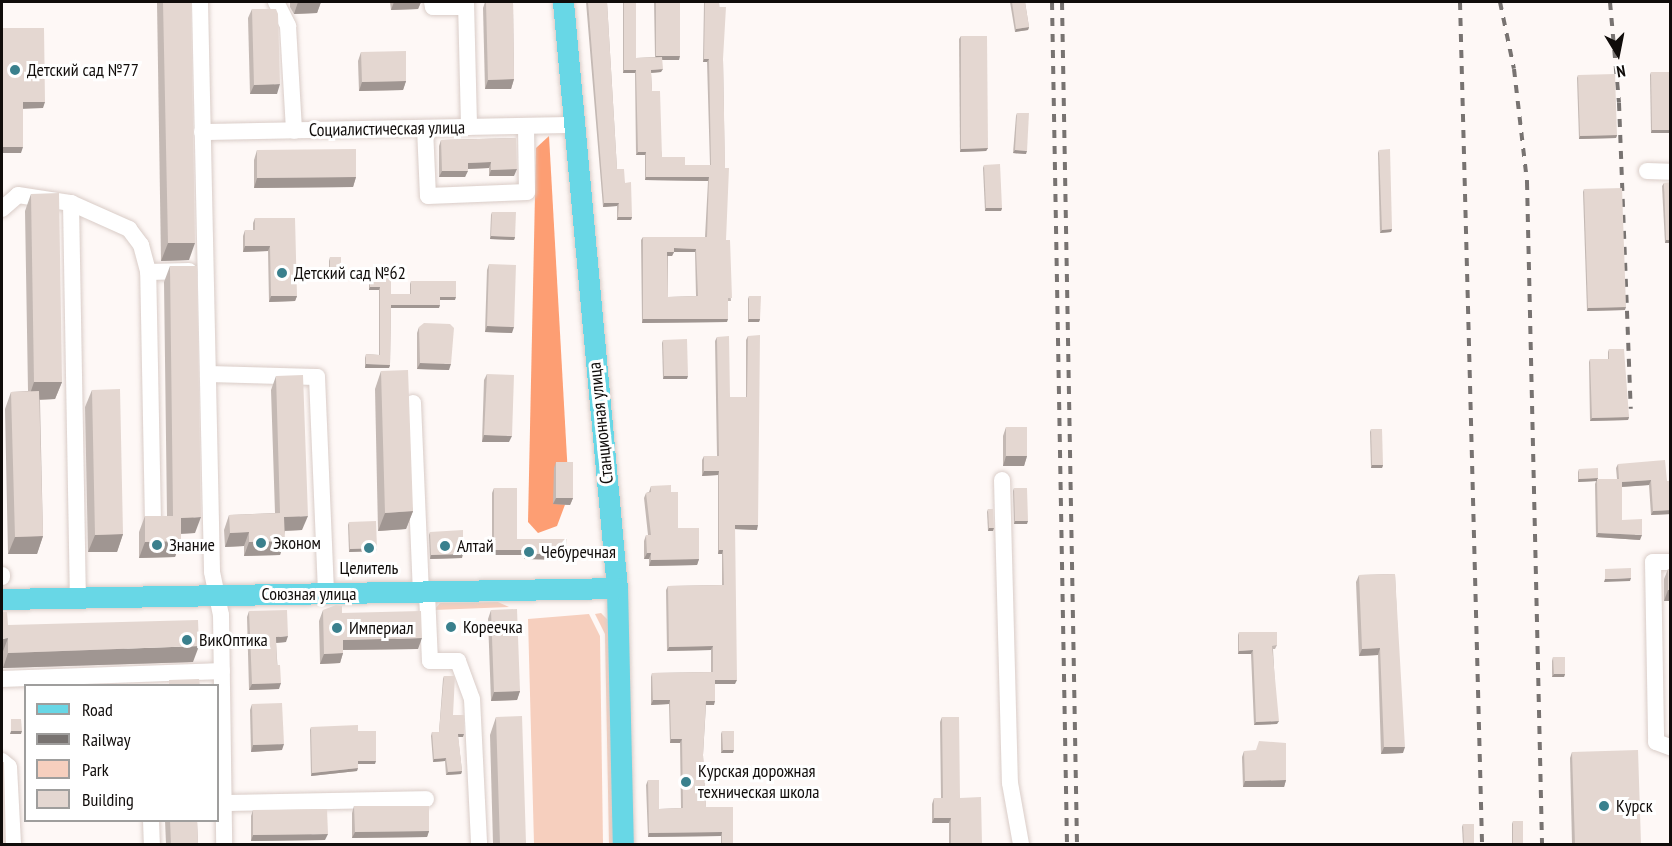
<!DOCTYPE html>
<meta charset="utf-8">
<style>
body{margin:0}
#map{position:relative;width:1672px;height:846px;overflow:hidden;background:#fef8f6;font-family:"PT Sans Narrow",sans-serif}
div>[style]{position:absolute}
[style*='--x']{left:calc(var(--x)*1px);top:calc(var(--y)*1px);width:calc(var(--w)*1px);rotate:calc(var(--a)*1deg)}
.green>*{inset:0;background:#f6cfbe}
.forest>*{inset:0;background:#fd9e73}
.roads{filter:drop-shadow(0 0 2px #d9ccc7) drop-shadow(0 0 2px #d9ccc7)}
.minor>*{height:16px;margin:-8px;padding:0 8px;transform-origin:8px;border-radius:8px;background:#fff}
.major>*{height:21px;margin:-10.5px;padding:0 10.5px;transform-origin:10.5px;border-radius:10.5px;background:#68d7e6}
.rail>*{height:4px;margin-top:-2px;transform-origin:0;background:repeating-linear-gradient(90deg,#787371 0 8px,transparent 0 16px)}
.wall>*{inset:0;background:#c4b9b4}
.shaded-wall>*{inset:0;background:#a09692}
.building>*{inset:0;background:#e4d7d1}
.dots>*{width:16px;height:16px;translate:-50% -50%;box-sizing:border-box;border:3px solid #fff;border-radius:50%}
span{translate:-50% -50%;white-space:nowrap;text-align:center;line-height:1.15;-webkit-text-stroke:6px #fff;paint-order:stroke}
.poi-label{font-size:18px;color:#100c0a}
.left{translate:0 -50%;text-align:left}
.street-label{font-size:18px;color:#100c0a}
.frame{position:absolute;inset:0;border:3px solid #100c0a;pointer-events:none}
.legend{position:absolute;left:24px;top:684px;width:195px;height:138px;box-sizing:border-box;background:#fff;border:2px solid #9f9e9d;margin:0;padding:8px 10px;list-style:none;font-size:18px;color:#100c0a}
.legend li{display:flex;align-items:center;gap:12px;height:30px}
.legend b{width:30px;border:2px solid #9f9e9d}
.north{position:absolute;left:1588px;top:24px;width:60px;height:60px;-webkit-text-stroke:4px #fff;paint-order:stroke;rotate:170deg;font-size:16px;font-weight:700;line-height:24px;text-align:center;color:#100c0a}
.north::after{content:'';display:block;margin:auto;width:21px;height:27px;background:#100c0a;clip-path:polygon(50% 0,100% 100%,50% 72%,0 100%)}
</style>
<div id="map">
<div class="green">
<i style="clip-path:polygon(498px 602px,509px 607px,434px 610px,440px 603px)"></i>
<i style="clip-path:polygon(601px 613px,610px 622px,619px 844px,609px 844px,605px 634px,595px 614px)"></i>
<i style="clip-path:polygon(589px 614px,600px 636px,603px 844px,534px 844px,528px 619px)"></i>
</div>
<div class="forest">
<i style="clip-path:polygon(549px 136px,569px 494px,557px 526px,538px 533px,528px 522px,536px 148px)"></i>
</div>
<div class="roads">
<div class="minor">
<i style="--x:200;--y:2;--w:570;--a:88.79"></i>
<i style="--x:212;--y:572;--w:44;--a:78.2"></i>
<i style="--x:221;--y:615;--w:229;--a:89.2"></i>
<i style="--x:276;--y:2;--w:27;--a:63"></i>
<i style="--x:288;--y:26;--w:105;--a:86.7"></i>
<i style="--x:432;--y:2;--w:5;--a:79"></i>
<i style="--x:433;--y:7;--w:33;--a:0"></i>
<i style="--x:466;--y:2;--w:125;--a:88.6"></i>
<i style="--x:425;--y:128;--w:68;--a:87.5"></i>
<i style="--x:428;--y:196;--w:99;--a:-2.3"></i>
<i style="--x:527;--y:192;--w:66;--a:-90.9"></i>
<i style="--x:202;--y:132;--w:371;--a:-1.1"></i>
<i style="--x:1647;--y:171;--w:23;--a:2"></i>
<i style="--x:71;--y:203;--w:64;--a:24.1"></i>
<i style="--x:129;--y:229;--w:20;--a:53"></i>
<i style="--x:141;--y:245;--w:28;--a:75"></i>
<i style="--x:2;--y:209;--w:21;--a:-41"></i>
<i style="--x:18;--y:195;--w:54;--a:8.6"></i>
<i style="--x:71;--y:203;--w:394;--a:89"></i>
<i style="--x:208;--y:374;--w:109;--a:1.6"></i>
<i style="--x:317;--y:377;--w:217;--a:87.6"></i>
<i style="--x:413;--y:403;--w:190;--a:87.6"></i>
<i style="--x:1002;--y:480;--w:303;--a:88.5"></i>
<i style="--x:1010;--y:783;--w:62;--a:79.8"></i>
<i style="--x:153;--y:523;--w:251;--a:-91.1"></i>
<i style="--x:148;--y:272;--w:41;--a:-1.4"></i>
<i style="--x:1670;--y:562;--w:17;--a:180"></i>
<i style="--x:1653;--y:562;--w:180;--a:89"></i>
<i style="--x:1656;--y:742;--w:15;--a:20"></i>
<i style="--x:2;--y:575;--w:2;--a:90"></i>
<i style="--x:427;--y:593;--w:68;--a:87.5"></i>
<i style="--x:430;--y:661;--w:28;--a:0"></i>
<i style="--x:458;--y:661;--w:40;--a:69.8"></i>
<i style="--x:472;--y:699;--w:145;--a:87.2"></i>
<i style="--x:2;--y:679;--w:220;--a:-2.1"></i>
<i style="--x:2;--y:761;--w:9;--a:41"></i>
<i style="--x:9;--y:767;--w:77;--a:87"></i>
<i style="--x:223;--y:803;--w:203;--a:-1.1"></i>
<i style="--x:151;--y:820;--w:24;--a:88"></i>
</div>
<div class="major">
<i style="--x:563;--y:2;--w:588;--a:84.74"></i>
<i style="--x:617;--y:588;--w:256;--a:88.7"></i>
<i style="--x:2;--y:599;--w:615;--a:-1.02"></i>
</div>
</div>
<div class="rail">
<i style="--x:1052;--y:2;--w:842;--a:88.98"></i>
<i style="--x:1062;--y:2;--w:842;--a:88.98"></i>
<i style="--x:1460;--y:2;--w:842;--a:88.5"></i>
<i style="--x:1500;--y:2;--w:68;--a:78.2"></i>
<i style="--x:1514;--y:69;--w:114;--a:83.4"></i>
<i style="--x:1527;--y:182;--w:662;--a:88.7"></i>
<i style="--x:1610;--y:2;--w:101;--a:84.9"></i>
<i style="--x:1619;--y:103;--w:306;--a:87.8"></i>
</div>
<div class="wall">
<i style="clip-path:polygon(157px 2px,191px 2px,189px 260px,161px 261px)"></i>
<i style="clip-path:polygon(290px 2px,321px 2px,317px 13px,294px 14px,290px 7px)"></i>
<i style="clip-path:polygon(390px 2px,421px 2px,418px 9px,391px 10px)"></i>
<i style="clip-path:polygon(485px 2px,513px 2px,514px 79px,511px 89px,485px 89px,483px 8px)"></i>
<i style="clip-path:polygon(586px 2px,607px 2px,617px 169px,625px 183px,632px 217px,631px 220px,617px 220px,617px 206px,603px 207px)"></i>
<i style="clip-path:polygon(evenodd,623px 2px,636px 2px,636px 58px,655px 57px,654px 2px,680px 2px,679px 60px,662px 60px,661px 72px,651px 73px,652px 91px,662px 157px,685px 165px,710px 165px,707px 62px,703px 62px,704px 2px,719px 2px,723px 59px,726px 240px,731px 301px,728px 301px,727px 322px,642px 323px,641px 240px,643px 237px,705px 237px,708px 181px,645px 180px,645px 155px,636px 155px,635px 73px,623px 73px,623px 2px,674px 252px,695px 252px,696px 296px,668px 297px,668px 256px,672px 256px,674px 252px)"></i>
<i style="clip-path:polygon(1010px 2px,1025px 2px,1029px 27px,1028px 30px,1015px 32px)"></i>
<i style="clip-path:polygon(252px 9px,277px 94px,250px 94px,248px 18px)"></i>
<i style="clip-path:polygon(961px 36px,988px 148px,986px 151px,960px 152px,959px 39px)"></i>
<i style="clip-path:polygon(361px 52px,406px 81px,403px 90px,359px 91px,358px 61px)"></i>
<i style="clip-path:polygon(1651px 72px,1671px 133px,1651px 133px,1650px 75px)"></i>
<i style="clip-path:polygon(1578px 75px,1617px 135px,1616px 138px,1579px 139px,1577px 78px)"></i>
<i style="clip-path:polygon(1017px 113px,1026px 154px,1013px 153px,1016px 116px)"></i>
<i style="clip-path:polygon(516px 138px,514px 176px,489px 176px,489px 168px,468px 169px,465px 177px,439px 177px,439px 146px,441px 140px)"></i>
<i style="clip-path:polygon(257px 150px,356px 177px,353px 187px,254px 188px,254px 160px)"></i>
<i style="clip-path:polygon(1379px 150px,1392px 229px,1391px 232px,1380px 233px,1378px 153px)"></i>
<i style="clip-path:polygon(984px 165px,1002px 208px,1001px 211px,985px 211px,983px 168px)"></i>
<i style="clip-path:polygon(1664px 183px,1671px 243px,1665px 243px,1662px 186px)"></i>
<i style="clip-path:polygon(1584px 189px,1625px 310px,1587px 311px,1583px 192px)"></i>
<i style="clip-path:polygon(31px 194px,62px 382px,55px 399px,40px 400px,43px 536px,37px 554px,8px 554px,5px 409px,11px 392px,28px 391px,25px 211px)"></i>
<i style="clip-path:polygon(492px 212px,515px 237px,514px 240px,490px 239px,491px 215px)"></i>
<i style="clip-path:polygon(255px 218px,297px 296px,295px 301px,269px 302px,268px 251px,243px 252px,243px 236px,245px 230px,253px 230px,253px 223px)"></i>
<i style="clip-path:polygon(330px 257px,340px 277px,329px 277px,329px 261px)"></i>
<i style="clip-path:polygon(489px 264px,512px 333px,485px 332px,487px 270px)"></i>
<i style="clip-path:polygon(170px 266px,195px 533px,181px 534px,175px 557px,139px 558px,139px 532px,145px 516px,167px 516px,164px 282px)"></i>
<i style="clip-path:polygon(370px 271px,391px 294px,410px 294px,410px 284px,411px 281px,455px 300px,440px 300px,439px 308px,391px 308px,390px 365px,389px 368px,365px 368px,365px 358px,366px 354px,379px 355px,379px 290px,369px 290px,369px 274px)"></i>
<i style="clip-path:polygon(749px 296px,760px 319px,759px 322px,748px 322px,748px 299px)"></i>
<i style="clip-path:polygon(419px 327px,449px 370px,417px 369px,417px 333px)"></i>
<i style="clip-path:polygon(748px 336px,757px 530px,735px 529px,735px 684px,715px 684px,714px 705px,706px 705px,703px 755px,706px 807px,733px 807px,733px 844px,721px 844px,721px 836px,648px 837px,646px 785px,648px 780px,659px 809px,681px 808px,680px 743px,670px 743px,669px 704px,651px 705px,651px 677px,652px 673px,711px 672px,711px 650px,667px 651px,666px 590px,668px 586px,722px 585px,722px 554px,718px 554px,718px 475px,702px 476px,702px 460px,704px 456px,717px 456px,715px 341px,717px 337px,730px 397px,746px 397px,746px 340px)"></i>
<i style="clip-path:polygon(663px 340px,687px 379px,663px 379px,662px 343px)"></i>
<i style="clip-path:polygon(1609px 349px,1629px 417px,1628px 420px,1590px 421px,1589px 362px,1590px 359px,1608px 359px,1608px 352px)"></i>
<i style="clip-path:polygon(381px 371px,413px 511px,406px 529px,378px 531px,375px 389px)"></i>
<i style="clip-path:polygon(487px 374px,509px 442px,482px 442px,484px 380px)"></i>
<i style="clip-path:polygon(276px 376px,302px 530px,285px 531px,280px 555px,244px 556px,244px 546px,225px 547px,224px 530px,229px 515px,275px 513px,271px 390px)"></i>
<i style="clip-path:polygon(92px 390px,123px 534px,117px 552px,88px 552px,85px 407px)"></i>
<i style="clip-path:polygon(1006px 427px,1027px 456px,1024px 466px,1003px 466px,1003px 436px)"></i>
<i style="clip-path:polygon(1371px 429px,1383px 465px,1382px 468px,1371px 468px,1370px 432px)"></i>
<i style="clip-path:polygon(556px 462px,573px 498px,570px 505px,553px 504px,554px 468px)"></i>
<i style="clip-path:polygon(1618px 464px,1667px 481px,1671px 481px,1671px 514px,1651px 515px,1649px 485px,1622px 487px,1622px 520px,1640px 540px,1596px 537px,1595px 484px,1596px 481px,1578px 482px,1578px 472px,1579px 469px,1598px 479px,1617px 479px,1616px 468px)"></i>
<i style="clip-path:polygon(651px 486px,671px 492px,678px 528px,699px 559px,697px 565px,649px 566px,649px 559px,644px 559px,644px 541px,646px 535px,648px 535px,644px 498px,646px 493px,649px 492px)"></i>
<i style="clip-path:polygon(494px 488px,517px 539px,567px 554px,565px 560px,524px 559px,524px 555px,492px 555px,492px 493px)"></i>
<i style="clip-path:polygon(1014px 488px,1027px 524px,1014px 524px,1013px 491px)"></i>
<i style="clip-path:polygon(988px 509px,993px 531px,988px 531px,987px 512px)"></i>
<i style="clip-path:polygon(349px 522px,376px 551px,349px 552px,348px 525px)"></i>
<i style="clip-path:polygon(430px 532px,462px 558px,430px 559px,429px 535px)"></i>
<i style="clip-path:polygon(1668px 569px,1671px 569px,1671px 690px,1669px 601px,1664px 601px,1664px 579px)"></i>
<i style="clip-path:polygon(1395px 574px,1403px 753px,1381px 754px,1378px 655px,1359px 656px,1356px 582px,1359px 575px)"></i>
<i style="clip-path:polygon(323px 610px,342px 613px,418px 649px,343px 650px,343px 653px,340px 663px,320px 664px,319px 621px)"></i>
<i style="clip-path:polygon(491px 610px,520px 691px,517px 700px,491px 701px,488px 619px)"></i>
<i style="clip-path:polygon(249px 611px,286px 642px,276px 643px,279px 689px,249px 690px,247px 617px)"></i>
<i style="clip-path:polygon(8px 625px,193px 662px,3px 668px,2px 654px)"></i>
<i style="clip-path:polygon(1239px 632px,1277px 645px,1275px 649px,1273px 649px,1277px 724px,1254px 725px,1251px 654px,1238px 654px,1238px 635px)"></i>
<i style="clip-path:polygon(1553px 657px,1565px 674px,1564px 677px,1552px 677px,1552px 661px)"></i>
<i style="clip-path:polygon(444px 676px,453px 715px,463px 737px,458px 737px,462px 771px,461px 774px,446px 775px,445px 761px,433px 762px,431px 736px,432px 732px,439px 732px,443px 679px)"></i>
<i style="clip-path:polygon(252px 704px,282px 750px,251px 752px,250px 710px)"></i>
<i style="clip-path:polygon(496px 717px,526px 844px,493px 844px,490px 735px)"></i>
<i style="clip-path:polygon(942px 717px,960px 798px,982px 844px,949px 844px,949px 823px,932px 823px,932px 804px,934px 798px,941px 798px,940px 722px)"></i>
<i style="clip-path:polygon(311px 727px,358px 731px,375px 764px,358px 764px,357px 771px,311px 776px,310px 730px)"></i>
<i style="clip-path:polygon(722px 731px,733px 753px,721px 753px,721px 734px)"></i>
<i style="clip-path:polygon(1244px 751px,1286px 780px,1284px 787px,1243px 787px,1242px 757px)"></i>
<i style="clip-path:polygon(1572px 752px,1641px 844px,1572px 844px,1570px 758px)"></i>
<i style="clip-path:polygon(354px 806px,429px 831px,427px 837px,352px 838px,352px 813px)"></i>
<i style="clip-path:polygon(253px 810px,325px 840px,251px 841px,251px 816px)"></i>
<i style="clip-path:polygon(165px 820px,197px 820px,198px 844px,166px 844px)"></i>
<i style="clip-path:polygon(1513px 821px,1523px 844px,1512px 844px,1512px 824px)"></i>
<i style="clip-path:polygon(1463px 824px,1474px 844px,1463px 844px,1462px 827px)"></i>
</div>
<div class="shaded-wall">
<i style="clip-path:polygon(298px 2px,321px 2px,317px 13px,294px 14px)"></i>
<i style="clip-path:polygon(394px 2px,421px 2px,418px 9px,391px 10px)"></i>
<i style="clip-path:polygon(1029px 27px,1028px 30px,1015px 32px,1016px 29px)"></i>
<i style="clip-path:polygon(656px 56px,680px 56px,679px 60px,655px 60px)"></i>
<i style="clip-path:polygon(704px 59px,709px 59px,707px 62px,703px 62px)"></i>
<i style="clip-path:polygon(663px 69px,661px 72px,650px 73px,651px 70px)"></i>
<i style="clip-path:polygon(624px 70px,636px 70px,635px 73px,623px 73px)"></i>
<i style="clip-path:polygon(514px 79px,511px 89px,485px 89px,488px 80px)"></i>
<i style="clip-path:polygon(406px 81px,403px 90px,359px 91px,362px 82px)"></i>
<i style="clip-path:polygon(280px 84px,277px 94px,250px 94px,254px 85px)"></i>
<i style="clip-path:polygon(23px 102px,45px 102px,43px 108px,20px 109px)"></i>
<i style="clip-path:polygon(1652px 130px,1671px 130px,1671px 133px,1651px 133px)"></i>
<i style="clip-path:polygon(1617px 135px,1616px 138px,1579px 139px,1580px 136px)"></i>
<i style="clip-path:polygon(2px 147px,23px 147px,21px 153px,2px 153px)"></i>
<i style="clip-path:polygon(988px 148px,986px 151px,960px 152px,961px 149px)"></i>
<i style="clip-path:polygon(1015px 150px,1027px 151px,1026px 154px,1013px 153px)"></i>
<i style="clip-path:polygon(638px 152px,646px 152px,645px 155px,636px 155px)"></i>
<i style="clip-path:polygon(491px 162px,489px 168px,465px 169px,468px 163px)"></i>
<i style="clip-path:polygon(517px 169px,514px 176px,489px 176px,491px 170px)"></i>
<i style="clip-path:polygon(442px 171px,468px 171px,465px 177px,439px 177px)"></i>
<i style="clip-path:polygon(356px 177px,353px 187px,254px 188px,257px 178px)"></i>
<i style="clip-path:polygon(646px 177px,709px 177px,708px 181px,645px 180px)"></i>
<i style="clip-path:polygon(604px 203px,619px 203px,617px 206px,603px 207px)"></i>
<i style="clip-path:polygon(986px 208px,1002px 208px,1001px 211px,985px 211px)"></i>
<i style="clip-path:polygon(618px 217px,632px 217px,631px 220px,617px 220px)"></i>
<i style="clip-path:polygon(1392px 229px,1391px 232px,1380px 233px,1382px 230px)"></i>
<i style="clip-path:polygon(491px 236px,515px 237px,514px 240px,490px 239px)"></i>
<i style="clip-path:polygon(1666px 240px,1671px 240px,1671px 243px,1665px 243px)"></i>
<i style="clip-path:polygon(168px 243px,195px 243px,189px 260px,161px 261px)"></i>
<i style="clip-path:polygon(245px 246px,270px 246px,268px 251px,243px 252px)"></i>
<i style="clip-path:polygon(674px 248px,696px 249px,695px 252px,672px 252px)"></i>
<i style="clip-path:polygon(667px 252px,674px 252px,672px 256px,666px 256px)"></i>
<i style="clip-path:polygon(330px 273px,341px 273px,340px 277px,329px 277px)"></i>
<i style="clip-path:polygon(370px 287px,380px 287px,379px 290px,369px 290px)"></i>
<i style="clip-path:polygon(271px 296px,297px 296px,295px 301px,269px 302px)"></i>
<i style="clip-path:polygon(440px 297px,456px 297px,455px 300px,439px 300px)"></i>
<i style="clip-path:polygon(391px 305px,440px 305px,439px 308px,390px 308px)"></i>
<i style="clip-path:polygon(1626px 307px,1625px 310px,1587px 311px,1588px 308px)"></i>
<i style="clip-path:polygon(643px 319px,728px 319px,727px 322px,642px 323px)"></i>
<i style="clip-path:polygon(749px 319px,760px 319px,759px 322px,748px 322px)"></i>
<i style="clip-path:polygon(487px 326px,514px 327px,512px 333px,485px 332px)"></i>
<i style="clip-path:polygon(420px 363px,451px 364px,449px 370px,417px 369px)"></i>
<i style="clip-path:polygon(366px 364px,390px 365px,389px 368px,365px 368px)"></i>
<i style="clip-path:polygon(664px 376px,688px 376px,687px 379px,663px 379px)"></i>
<i style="clip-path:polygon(34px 382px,62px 382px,55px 399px,28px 400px)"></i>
<i style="clip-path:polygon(1629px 417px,1628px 420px,1590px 421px,1592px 418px)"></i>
<i style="clip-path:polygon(484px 435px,512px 436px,509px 442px,482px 442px)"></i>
<i style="clip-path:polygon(1006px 456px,1027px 456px,1024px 466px,1003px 466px)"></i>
<i style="clip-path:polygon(1372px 465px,1383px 465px,1382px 468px,1371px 468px)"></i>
<i style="clip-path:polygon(704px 471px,719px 471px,718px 475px,702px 476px)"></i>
<i style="clip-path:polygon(1598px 478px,1597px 481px,1578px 482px,1579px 479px)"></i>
<i style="clip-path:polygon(1651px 480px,1649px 485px,1620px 487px,1622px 482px)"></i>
<i style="clip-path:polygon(556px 498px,573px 498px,570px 505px,553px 504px)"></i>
<i style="clip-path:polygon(1671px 510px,1671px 514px,1651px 515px,1653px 511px)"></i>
<i style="clip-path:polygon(413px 511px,406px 529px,378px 531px,385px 513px)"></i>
<i style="clip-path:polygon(308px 516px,302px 530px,279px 531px,284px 517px)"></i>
<i style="clip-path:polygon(201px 517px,195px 533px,175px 534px,181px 518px)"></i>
<i style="clip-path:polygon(1015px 521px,1028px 521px,1027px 524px,1014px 524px)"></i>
<i style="clip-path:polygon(735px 525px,758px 525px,757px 530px,733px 529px)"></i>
<i style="clip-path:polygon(989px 528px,994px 528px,993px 531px,988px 531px)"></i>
<i style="clip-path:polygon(249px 532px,244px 546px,225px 547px,230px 533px)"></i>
<i style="clip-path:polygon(1598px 533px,1642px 535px,1640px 540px,1596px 537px)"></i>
<i style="clip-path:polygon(123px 534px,117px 552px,88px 552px,95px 535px)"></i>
<i style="clip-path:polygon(43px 536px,37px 554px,8px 554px,15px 537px)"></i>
<i style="clip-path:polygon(181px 541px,175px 557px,139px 558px,145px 542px)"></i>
<i style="clip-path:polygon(285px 541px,280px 555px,244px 556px,249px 542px)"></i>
<i style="clip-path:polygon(377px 548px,376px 551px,349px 552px,350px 549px)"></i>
<i style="clip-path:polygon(494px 550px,526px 550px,524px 555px,492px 555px)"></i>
<i style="clip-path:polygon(719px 550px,723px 550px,722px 554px,718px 554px)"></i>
<i style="clip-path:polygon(647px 553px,651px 553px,649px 559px,644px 559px)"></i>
<i style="clip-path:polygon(463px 554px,462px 558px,430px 559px,431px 555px)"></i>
<i style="clip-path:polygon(526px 554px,567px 554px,565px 560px,524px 559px)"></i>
<i style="clip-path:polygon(699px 559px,697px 565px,649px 566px,651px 560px)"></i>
<i style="clip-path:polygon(1631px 578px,1630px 581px,1604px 582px,1605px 579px)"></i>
<i style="clip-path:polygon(1668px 590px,1671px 590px,1671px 597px,1669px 601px,1664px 601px)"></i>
<i style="clip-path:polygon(288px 636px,286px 642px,274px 643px,276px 637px)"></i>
<i style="clip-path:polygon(8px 638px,2px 654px,2px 639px)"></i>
<i style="clip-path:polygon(422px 638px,418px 649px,339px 650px,343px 640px)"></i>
<i style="clip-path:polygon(199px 646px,193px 662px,3px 668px,8px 653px)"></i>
<i style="clip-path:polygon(713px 646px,711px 650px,667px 651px,669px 647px)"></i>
<i style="clip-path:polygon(1380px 648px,1378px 655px,1359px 656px,1362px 649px)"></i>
<i style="clip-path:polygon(1253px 650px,1251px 654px,1238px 654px,1239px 651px)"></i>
<i style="clip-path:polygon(343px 653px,340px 663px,320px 664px,324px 654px)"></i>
<i style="clip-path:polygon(1554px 674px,1565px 674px,1564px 677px,1552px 677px)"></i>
<i style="clip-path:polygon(715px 680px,737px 680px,735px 684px,713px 684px)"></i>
<i style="clip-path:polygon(281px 683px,279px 689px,249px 690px,252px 684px)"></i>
<i style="clip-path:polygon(520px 691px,517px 700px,491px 701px,494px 692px)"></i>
<i style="clip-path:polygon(653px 700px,670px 700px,669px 704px,651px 705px)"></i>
<i style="clip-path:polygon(706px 701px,715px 701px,714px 705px,704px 705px)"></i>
<i style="clip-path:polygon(1279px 721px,1277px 724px,1254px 725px,1256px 722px)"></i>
<i style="clip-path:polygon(11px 731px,22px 731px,21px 734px,10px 734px)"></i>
<i style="clip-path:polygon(458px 734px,464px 734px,463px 737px,457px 737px)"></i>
<i style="clip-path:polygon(671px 739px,682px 739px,680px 743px,670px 743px)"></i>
<i style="clip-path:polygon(284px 744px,282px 750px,251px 752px,253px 745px)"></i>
<i style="clip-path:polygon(1384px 747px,1405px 747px,1403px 753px,1381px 754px)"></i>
<i style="clip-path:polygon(723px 750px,734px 750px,733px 753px,721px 753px)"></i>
<i style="clip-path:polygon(446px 758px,445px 761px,433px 762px,434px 759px)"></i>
<i style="clip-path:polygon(358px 761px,376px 761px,375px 764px,357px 764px)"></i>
<i style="clip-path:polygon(358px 768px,357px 771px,311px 776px,312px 773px)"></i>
<i style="clip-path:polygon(462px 771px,461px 774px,446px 775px,448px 772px)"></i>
<i style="clip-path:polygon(1286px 780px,1284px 787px,1243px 787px,1245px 781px)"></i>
<i style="clip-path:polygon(934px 818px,951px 818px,949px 823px,932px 823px)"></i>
<i style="clip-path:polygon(429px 831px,427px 837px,352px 838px,355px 832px)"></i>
<i style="clip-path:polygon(722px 832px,721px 836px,648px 837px,649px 833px)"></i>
<i style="clip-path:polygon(328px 834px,325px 840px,251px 841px,253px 835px)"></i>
</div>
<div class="building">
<i style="clip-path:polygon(163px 2px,191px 2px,195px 243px,168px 243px)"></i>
<i style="clip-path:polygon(486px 2px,513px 2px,514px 79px,488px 80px)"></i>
<i style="clip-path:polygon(588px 2px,607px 2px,617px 169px,624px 169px,625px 183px,631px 182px,632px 217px,618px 217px,619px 203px,604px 203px)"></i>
<i style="clip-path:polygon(evenodd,624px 2px,636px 2px,636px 58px,662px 57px,663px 69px,651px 70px,652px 91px,660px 91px,662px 157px,685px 157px,685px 165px,711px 165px,709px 59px,704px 59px,705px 2px,719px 2px,719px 7px,726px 7px,723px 59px,725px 168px,729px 168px,726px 240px,730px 240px,732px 298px,728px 298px,728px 319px,643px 319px,643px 237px,707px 237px,709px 177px,646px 177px,646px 152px,638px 152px,636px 70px,624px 70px,624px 2px,674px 248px,696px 249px,698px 296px,668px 297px,667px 252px,674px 252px,674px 248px)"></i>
<i style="clip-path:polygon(656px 2px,680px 2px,680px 56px,656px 56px)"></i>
<i style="clip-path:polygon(1012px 2px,1025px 2px,1029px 27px,1016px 29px)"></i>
<i style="clip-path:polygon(252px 9px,276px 9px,278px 14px,280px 84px,254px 85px)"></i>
<i style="clip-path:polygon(2px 28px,44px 28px,45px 102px,23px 102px,23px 147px,2px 147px)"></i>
<i style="clip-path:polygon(961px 36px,987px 36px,988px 148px,961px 149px)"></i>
<i style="clip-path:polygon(406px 51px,406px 81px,362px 82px,361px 52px)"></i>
<i style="clip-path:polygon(1651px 72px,1671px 72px,1671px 130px,1652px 130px)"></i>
<i style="clip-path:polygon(1615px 74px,1617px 135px,1580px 136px,1578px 75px)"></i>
<i style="clip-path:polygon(1017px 113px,1029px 113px,1027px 151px,1015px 150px)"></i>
<i style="clip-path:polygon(516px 138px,517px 169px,491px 170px,491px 162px,468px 163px,468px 171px,442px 171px,441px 140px)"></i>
<i style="clip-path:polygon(356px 149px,356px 177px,257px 178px,257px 150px)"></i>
<i style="clip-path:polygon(1390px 149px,1392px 229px,1382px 230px,1379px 150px)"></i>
<i style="clip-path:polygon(1000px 164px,1002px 208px,986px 208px,984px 165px)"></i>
<i style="clip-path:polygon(1671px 182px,1671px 240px,1666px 240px,1664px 183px)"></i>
<i style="clip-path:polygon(1622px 188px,1626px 307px,1588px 308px,1584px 189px)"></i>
<i style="clip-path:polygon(59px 193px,62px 382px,34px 382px,31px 194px)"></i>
<i style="clip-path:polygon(492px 212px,516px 212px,515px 237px,491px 236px)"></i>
<i style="clip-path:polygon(255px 218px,295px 218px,297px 296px,271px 296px,270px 246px,245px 246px,245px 230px,255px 230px)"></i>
<i style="clip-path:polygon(330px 257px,341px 257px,341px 273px,330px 273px)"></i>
<i style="clip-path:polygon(489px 264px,516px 265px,514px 327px,487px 326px)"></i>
<i style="clip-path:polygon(170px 266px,197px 266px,201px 517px,181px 518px,181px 541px,145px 542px,145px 516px,173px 516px)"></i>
<i style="clip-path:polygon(370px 271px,391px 271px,391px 294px,411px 294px,411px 281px,456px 281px,456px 297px,440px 297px,440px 305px,391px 305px,390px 365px,366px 364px,366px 354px,380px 355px,380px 287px,370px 287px)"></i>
<i style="clip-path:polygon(749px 296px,761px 296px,760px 319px,749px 319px)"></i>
<i style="clip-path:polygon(424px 323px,450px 324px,454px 328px,451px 364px,420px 363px,419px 327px)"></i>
<i style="clip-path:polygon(760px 335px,758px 525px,735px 525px,737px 680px,715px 680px,715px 701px,706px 701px,703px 755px,706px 807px,733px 807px,733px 844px,722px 844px,722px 832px,649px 833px,648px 780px,659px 780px,659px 809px,683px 808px,682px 739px,671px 739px,670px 700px,653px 700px,652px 673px,713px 672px,713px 646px,669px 647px,668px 586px,724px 585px,723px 550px,719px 550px,719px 471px,704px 471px,704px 456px,719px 456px,717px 337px,729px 336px,730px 397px,747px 397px,748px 336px)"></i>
<i style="clip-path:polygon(687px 339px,688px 376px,664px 376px,663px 340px)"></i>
<i style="clip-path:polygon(1609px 349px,1624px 349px,1629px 417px,1592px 418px,1590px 359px,1609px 359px)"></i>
<i style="clip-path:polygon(408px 370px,413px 511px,385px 513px,381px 371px)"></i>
<i style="clip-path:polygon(487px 374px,514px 375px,512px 436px,484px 435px)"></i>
<i style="clip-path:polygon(303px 375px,308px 516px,284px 517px,285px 541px,249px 542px,249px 532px,230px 533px,229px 515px,280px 513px,276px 376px)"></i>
<i style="clip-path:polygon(120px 389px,123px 534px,95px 535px,92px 390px)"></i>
<i style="clip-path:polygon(39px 391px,43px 536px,15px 537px,11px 392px)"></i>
<i style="clip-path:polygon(1006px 427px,1027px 427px,1027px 456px,1006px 456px)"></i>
<i style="clip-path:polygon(1371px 429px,1382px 429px,1383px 465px,1372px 465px)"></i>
<i style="clip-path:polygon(1665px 460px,1667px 481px,1671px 481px,1671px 510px,1653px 511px,1651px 480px,1622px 482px,1622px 520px,1642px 519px,1642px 535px,1598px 533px,1597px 479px,1619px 479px,1618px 464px)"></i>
<i style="clip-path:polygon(556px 462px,573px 462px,573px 498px,556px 498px)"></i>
<i style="clip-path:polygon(1598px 468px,1598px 478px,1579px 479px,1579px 469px)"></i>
<i style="clip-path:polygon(671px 485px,671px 492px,678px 492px,678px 528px,699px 528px,699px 559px,651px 560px,651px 553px,647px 553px,646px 535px,651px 535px,646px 493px,651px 492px,651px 486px)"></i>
<i style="clip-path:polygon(494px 488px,517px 488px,517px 539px,567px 539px,567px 554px,526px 554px,526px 550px,494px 550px)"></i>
<i style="clip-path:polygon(1014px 488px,1027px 488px,1028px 521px,1015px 521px)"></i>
<i style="clip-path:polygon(988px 509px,993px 509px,994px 528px,989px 528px)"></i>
<i style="clip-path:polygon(376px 521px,377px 548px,350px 549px,349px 522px)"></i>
<i style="clip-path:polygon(463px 530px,463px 554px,431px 555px,430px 532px)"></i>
<i style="clip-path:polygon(1631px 568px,1631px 578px,1605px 579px,1605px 569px)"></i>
<i style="clip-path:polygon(1668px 569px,1671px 569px,1671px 590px,1668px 590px)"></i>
<i style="clip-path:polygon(1395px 574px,1405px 747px,1384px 747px,1380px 648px,1362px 649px,1359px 575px)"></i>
<i style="clip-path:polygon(336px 605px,342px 606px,342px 613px,421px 611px,422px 638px,343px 640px,343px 653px,324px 654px,323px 610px)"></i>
<i style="clip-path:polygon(517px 609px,520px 691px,494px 692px,491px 610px)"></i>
<i style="clip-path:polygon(287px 610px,288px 636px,276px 637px,277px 665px,280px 665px,281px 683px,252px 684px,249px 611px)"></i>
<i style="clip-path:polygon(2px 612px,7px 612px,8px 625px,198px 620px,199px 646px,8px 653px,8px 638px,2px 639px)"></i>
<i style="clip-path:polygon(1239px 632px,1277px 632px,1277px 645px,1272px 646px,1279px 721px,1256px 722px,1253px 650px,1239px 651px)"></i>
<i style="clip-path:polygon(1553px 657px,1565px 657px,1565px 674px,1554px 674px)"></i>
<i style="clip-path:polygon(444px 676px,455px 676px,453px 715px,464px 715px,464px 734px,458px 734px,462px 771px,448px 772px,446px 758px,434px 759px,432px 732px,439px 732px)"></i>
<i style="clip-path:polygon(199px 679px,200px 686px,169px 686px,169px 680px)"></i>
<i style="clip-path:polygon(282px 703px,284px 744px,253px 745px,252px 704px)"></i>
<i style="clip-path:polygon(522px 716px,526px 844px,500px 844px,496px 717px)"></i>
<i style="clip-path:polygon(942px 717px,959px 717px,960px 798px,981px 797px,982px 844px,951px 844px,951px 818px,934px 818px,934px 798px,943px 798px)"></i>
<i style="clip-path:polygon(11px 719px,21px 719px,22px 731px,11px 731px)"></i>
<i style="clip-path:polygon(358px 725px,358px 731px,376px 731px,376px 761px,358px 761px,358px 768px,312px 773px,311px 727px)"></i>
<i style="clip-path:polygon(722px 731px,734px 731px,734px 750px,723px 750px)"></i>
<i style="clip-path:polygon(1259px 741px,1286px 743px,1286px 780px,1245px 781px,1244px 751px,1256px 750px)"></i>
<i style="clip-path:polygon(1638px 750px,1641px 844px,1575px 844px,1572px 752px)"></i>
<i style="clip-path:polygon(2px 762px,4px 762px,6px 844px,2px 844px)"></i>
<i style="clip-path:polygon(354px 806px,429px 806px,429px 831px,355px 832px)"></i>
<i style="clip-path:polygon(327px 809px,328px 834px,253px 835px,253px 810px)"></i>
<i style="clip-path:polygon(170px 820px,197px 820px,198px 844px,171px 844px)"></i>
<i style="clip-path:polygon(1513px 821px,1523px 821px,1523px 844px,1513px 844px)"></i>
<i style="clip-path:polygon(1463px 824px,1474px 824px,1474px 844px,1464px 844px)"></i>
</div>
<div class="dots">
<i style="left:15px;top:70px;background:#3a808d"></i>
<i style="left:282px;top:273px;background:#3a808d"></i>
<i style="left:261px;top:543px;background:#3a808d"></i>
<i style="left:157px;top:545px;background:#3a808d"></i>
<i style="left:445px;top:546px;background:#3a808d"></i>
<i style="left:369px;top:548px;background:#3a808d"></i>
<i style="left:529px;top:552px;background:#3a808d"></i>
<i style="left:451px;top:627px;background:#3a808d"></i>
<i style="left:337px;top:628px;background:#3a808d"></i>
<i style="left:187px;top:640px;background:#3a808d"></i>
<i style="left:686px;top:782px;background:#3a808d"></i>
<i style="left:1604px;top:806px;background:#3a808d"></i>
</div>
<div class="poi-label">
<span class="left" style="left:27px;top:70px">Детский сад №77</span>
<span class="left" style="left:294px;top:273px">Детский сад №62</span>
<span class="left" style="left:273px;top:543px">Эконом</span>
<span class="left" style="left:169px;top:545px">Знание</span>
<span class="left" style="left:457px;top:546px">Алтай</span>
<span class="left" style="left:541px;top:552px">Чебуречная</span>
<span style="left:369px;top:568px">Целитель</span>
<span class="left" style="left:463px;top:627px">Кореечка</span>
<span class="left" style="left:349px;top:628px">Империал</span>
<span class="left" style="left:199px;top:640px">ВикОптика</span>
<span class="left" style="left:698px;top:782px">Курская дорожная<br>техническая школа</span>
<span class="left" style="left:1616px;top:806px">Курск</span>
</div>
<div class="street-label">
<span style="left:387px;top:129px;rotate:-1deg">Социалистическая улица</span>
<span style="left:601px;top:423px;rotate:-96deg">Станционная улица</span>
<span style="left:309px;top:594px">Союзная улица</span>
</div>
<div class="frame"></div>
<ul class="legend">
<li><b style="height:8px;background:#68d7e6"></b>Road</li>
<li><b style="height:8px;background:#787371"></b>Railway</li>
<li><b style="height:16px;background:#f6cfbe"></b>Park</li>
<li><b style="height:16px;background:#e4d7d1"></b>Building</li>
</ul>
<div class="north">N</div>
</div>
